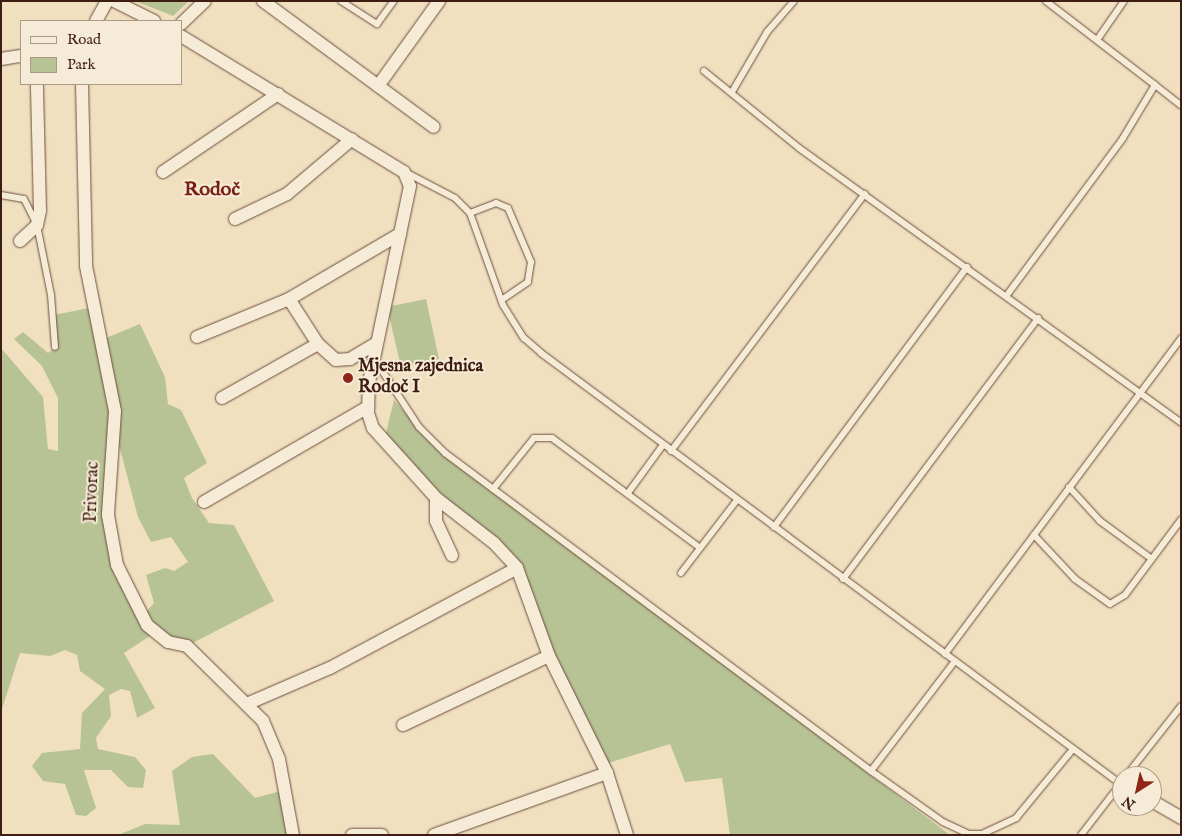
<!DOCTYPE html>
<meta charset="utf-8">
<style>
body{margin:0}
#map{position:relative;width:1182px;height:836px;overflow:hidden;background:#f1e0c0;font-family:"IM FELL English",serif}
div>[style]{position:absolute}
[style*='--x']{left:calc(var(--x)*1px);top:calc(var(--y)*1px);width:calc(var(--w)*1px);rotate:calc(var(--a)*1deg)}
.green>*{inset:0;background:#b7c395}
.roads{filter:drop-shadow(0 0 1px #6b4e3e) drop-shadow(0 0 1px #6b4e3e)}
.lane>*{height:6px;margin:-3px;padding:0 3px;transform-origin:3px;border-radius:3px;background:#f6ebd6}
.street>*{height:12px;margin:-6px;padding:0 6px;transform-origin:6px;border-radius:6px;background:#f6ebd6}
.dots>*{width:14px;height:14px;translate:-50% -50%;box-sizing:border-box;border:2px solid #f6ebd6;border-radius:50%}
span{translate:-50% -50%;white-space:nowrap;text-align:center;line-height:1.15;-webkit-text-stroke:4px #f6ebd6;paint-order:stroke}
.poi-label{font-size:18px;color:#3e1e12;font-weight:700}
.left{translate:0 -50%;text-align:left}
.street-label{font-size:18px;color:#3e1e12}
.quarter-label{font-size:20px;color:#7a1f14;font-weight:700}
.frame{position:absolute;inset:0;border:2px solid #3e1e12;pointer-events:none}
.legend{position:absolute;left:20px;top:20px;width:162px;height:65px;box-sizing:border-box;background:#f6ebd6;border:1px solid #ac9988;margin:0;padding:6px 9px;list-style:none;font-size:15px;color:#3e1e12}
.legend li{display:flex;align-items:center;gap:10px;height:25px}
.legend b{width:25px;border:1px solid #ac9988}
.north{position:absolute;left:1112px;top:766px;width:50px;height:50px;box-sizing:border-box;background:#f6ebd6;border:1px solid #ac9988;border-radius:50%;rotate:215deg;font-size:14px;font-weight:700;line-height:20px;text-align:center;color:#3e1e12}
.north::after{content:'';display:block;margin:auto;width:18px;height:22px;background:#8f2418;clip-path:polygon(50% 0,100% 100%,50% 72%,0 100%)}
</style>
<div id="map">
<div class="green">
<i style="clip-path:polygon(135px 1px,189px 1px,173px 16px)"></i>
<i style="clip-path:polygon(426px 299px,439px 359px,401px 367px,387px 307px)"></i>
<i style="clip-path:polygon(94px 307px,101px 340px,140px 324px,165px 377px,168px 404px,181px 410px,207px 463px,184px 478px,192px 498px,209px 523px,234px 525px,274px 601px,187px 646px,168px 642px,144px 614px,154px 603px,146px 575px,165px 568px,174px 571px,188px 562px,171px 537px,151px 542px,138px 517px,120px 449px,114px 440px,108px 481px,110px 537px,117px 565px,140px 617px,156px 632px,124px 653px,155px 708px,137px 718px,130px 691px,121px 689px,109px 695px,111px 716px,96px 738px,98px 749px,135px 757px,146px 770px,143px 788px,128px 787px,111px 770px,84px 770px,96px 808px,86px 816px,76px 815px,65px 784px,43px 781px,32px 766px,42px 753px,80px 749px,82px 713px,105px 689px,80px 671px,77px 655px,65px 650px,50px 656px,20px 653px,1px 712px,1px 348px,43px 397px,48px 449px,58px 451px,58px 398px,42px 366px,14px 339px,23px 332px,48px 353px,55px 347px,54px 315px)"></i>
<i style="clip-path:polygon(394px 400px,436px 448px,950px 835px,730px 835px,722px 778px,685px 782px,670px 744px,605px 764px,552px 652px,523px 574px,384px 441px)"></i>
<i style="clip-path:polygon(213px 754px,255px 798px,281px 791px,292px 835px,118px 835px,145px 824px,180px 825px,172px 771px,192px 757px)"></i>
</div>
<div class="roads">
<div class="lane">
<i style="--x:341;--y:1;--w:43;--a:32.6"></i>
<i style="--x:377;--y:24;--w:29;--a:-54"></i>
<i style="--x:1097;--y:40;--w:47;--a:-55.3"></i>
<i style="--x:704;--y:71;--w:122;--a:39"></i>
<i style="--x:799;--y:148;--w:471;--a:35.7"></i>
<i style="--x:1155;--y:85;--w:33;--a:38"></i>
<i style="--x:732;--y:92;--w:69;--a:-59.7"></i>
<i style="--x:767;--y:32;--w:41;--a:-48.9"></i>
<i style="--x:405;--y:172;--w:56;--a:27.5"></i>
<i style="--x:455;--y:198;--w:21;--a:45"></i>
<i style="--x:470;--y:213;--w:98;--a:70.3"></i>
<i style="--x:503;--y:305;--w:39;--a:58"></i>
<i style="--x:524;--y:338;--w:23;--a:41"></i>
<i style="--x:541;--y:353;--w:724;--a:36.63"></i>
<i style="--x:1;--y:195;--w:23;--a:10"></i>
<i style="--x:24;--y:199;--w:29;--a:63"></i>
<i style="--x:37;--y:225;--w:71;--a:78.7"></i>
<i style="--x:51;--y:295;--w:52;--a:85.6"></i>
<i style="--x:470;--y:213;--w:28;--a:-21"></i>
<i style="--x:496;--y:203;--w:13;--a:23"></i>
<i style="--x:508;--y:208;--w:59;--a:66.9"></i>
<i style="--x:531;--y:262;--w:20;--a:99"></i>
<i style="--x:528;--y:282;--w:32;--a:146"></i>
<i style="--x:1007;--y:295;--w:195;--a:-53.5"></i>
<i style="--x:1123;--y:138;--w:62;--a:-58.9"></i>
<i style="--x:1155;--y:85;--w:138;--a:-142.4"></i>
<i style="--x:375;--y:360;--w:80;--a:56.7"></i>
<i style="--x:419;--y:427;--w:37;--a:45"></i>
<i style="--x:445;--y:453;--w:532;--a:36.74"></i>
<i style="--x:671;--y:451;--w:322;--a:-53"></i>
<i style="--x:1069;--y:487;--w:46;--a:47.6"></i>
<i style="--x:1100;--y:521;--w:64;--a:36.2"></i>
<i style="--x:493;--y:489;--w:65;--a:-51.2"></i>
<i style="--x:534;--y:438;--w:18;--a:0"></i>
<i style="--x:552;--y:438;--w:184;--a:36.6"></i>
<i style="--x:628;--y:493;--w:59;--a:-53.9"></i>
<i style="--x:774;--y:527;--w:324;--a:-53.4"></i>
<i style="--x:1034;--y:535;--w:60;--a:47"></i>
<i style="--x:1075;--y:579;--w:43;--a:35.5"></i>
<i style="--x:1110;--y:604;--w:17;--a:-31"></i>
<i style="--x:1125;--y:595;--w:94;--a:-53.3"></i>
<i style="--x:681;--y:573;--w:92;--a:-52.5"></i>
<i style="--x:843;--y:579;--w:326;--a:-53.2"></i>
<i style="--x:945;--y:654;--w:394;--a:-53.2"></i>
<i style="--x:955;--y:661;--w:138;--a:127.4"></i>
<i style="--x:871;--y:771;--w:88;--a:35.3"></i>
<i style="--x:943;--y:822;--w:29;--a:25"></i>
<i style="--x:969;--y:834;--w:13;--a:0"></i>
<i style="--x:982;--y:834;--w:38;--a:-25"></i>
<i style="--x:1016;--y:818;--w:89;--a:-50.4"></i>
<i style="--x:1126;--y:776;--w:89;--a:-51.8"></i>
<i style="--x:1081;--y:835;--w:67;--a:-52.3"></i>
</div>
<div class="street">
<i style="--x:114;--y:1;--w:45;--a:26.6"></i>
<i style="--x:263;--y:1;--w:212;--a:36.4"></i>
<i style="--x:96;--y:21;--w:23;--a:-61"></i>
<i style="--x:181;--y:24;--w:33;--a:-44"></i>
<i style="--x:181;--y:36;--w:261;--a:31.4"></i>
<i style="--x:404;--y:172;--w:15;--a:67"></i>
<i style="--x:410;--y:186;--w:200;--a:101.8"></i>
<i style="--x:369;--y:382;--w:31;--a:92"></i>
<i style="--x:368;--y:413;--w:16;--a:72"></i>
<i style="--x:373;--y:428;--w:94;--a:48"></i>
<i style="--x:436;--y:498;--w:73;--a:37.8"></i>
<i style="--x:494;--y:543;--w:34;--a:47"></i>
<i style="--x:517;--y:568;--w:94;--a:70"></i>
<i style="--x:549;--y:656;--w:131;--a:63.6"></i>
<i style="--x:607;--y:773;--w:65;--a:72.1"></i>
<i style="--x:1;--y:59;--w:20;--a:-9"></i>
<i style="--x:82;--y:84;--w:182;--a:88.7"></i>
<i style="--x:86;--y:266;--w:148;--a:78.7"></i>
<i style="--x:115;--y:411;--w:104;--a:93.9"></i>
<i style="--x:108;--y:515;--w:51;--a:79.8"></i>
<i style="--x:117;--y:565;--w:67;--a:63.4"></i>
<i style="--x:147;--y:625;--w:27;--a:39"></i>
<i style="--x:168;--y:642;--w:19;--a:12"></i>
<i style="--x:187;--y:646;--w:107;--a:44.6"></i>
<i style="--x:263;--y:721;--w:41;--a:67.2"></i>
<i style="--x:279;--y:759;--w:77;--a:79.6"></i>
<i style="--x:378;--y:86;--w:105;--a:-54.3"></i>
<i style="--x:163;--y:172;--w:139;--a:-34.1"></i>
<i style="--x:235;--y:219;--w:58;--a:-25.7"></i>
<i style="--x:287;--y:194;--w:85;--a:-40.2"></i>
<i style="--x:20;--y:241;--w:23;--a:-43"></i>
<i style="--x:37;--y:225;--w:14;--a:-78"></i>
<i style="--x:40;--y:211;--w:127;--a:-91.4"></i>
<i style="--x:289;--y:299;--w:54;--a:57.2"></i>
<i style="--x:318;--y:344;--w:24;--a:42"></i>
<i style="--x:336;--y:360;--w:14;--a:-4"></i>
<i style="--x:350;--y:359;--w:31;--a:-31"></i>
<i style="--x:197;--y:337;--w:100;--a:-22.4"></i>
<i style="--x:289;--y:299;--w:129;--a:-30.4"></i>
<i style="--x:222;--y:398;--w:110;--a:-29.4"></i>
<i style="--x:436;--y:498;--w:23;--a:90"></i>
<i style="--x:436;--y:521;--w:38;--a:65"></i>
<i style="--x:204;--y:502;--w:190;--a:-30.1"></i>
<i style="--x:249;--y:703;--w:88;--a:-23.4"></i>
<i style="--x:330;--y:668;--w:212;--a:-28.1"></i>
<i style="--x:403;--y:725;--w:161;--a:-25.3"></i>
<i style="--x:1152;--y:801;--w:34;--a:30"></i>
<i style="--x:352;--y:835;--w:30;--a:0"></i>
<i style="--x:434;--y:835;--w:184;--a:-19.7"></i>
</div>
</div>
<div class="dots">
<i style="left:348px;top:378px;background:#8f2418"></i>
</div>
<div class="poi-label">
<span class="left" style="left:358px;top:378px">Mjesna zajednica<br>Rodoč I</span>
</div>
<div class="street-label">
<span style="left:93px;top:492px;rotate:-88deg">Privorac</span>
</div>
<div class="quarter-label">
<span style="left:212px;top:189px">Rodoč</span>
</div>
<div class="frame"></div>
<ul class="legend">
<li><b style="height:6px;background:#f6ebd6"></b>Road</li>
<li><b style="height:14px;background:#b7c395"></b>Park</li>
</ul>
<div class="north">N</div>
</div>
